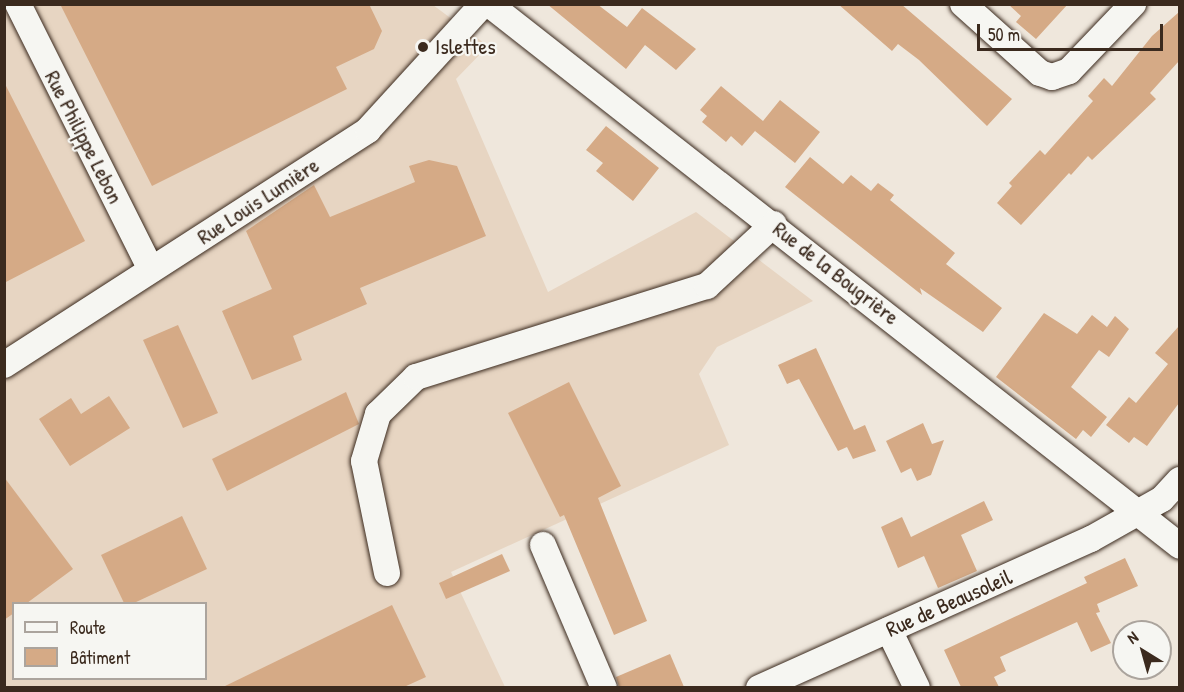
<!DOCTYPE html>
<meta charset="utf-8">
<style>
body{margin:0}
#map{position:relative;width:1184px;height:692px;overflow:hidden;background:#efe7dc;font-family:"Patrick Hand",sans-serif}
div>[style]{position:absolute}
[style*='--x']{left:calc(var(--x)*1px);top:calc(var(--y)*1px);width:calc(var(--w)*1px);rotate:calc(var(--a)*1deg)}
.built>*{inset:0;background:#e7d5c2}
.building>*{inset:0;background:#d5aa86}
.roads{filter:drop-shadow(0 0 2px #3b2a1e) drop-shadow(0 0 2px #3b2a1e)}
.minor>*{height:26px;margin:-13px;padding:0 13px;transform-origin:13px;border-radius:13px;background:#f6f6f2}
.dots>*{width:16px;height:16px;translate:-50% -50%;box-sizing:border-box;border:3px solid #f6f6f2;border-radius:50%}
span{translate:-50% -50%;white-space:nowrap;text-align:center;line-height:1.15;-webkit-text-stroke:4.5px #f6f6f2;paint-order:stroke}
.poi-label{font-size:22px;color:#3b2a1e}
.left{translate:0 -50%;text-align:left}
.street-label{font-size:22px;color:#3b2a1e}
.frame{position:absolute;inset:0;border:6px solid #3b2a1e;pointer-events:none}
.legend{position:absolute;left:12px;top:602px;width:195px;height:78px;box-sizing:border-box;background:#f6f6f2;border:2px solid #aba49d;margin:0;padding:8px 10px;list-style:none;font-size:18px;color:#3b2a1e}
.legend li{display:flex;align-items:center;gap:12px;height:30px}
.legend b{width:30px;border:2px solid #aba49d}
.north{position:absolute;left:1112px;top:620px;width:60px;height:60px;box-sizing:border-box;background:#f6f6f2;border:2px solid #aba49d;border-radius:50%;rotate:323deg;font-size:16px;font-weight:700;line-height:24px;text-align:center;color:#3b2a1e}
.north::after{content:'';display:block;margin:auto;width:21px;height:27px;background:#3b2a1e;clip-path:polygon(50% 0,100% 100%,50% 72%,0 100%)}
.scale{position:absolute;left:977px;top:24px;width:186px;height:27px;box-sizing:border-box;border:3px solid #3b2a1e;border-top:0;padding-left:8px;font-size:18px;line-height:21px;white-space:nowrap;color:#3b2a1e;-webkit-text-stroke:4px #f6f6f2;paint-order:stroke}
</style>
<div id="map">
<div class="built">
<i style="clip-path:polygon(evenodd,4px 5px,433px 5px,488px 46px,456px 79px,548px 292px,696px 212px,813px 301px,717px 347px,699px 374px,729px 445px,451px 572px,505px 687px,5px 687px,4px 5px,14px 604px,206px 604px,206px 678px,14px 678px,14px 604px)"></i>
</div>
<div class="building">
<i style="clip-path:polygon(60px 4px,369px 4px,382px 31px,374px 49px,336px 67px,347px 89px,152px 186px)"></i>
<i style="clip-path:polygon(547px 4px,597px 4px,627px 27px,642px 8px,696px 49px,676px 70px,645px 45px,626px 69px)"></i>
<i style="clip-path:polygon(838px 4px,901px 4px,1012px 99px,987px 126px,919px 60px,898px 44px,892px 51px)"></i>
<i style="clip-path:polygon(1008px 4px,1068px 4px,1036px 39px,1016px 22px,1021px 16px)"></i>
<i style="clip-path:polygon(1179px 12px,1179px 61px,1150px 93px,1156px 99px,1092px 160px,1088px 156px,1071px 175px,1069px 173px,1021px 225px,997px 203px,1012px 186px,1009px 183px,1040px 150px,1045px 155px,1093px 101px,1088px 96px,1104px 78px,1112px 86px,1152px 36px)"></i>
<i style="clip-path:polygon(4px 82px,85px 241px,4px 283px)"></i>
<i style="clip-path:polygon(721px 86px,763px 121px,780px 100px,820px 132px,795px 163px,755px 131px,761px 124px,742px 146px,731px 136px,726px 142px,702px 122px,707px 116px,700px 110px)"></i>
<i style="clip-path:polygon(606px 126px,659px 168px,633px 201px,596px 171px,603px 163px,586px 150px)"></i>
<i style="clip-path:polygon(810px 157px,843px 184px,851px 175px,871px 191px,878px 183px,894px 195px,890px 200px,955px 253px,946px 264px,1002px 308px,983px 332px,920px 288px,922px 295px,785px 187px)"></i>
<i style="clip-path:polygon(429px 160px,457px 166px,486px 236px,360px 288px,367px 304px,293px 336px,302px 360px,252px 380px,222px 311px,272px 289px,246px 231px,314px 185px,330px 217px,415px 182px,409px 166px)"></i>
<i style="clip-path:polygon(1044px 313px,1077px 334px,1092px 315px,1107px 327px,1115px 316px,1129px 329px,1109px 357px,1099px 350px,1071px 387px,1107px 417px,1091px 437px,1083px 430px,1076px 439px,996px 377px)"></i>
<i style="clip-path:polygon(178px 325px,218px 413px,183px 428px,143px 340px)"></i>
<i style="clip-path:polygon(1179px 326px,1179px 403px,1147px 446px,1134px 437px,1129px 443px,1106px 425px,1129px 397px,1136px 403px,1168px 364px,1155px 353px)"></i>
<i style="clip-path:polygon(816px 348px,854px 430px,865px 425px,876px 451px,853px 459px,847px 447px,838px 451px,799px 379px,787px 384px,778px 365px)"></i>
<i style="clip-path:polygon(569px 382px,621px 486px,598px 498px,647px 621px,614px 635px,564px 515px,560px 517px,508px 413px)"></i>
<i style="clip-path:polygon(346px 392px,359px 424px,227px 491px,212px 459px)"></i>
<i style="clip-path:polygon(109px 396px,130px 428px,70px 466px,39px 419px,71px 398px,81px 414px)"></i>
<i style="clip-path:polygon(923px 423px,932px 444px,944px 440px,931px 475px,917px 481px,911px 468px,901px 473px,886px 441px)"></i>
<i style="clip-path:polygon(4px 477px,73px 569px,27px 603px,14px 603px,14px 613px,4px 620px)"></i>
<i style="clip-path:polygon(984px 501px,993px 520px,961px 535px,977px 571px,938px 588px,924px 556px,898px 568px,881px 527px,902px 517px,911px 537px)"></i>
<i style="clip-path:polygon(182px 516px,207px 569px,134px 603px,124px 603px,101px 555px)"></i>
<i style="clip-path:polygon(502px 554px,510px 571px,446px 599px,439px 583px)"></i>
<i style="clip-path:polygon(1125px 558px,1138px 586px,1097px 604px,1100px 612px,1096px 613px,1111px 643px,1091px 652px,1077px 622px,1000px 657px,1006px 671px,994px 677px,999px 687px,961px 687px,944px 650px,1087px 583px,1084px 577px)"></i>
<i style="clip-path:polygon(392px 605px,426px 677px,404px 687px,223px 687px)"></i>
<i style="clip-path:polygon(670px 654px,684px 687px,619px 687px,616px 677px)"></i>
</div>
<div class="roads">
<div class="minor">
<i style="--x:18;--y:4;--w:297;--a:63.4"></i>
<i style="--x:489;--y:4;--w:878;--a:38.11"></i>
<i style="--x:963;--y:4;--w:103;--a:41.9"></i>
<i style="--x:1040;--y:73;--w:13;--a:18"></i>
<i style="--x:1052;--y:77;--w:18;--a:-19"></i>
<i style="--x:1069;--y:71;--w:93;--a:-46.3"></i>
<i style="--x:4;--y:365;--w:433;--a:-32.8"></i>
<i style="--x:368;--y:130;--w:171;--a:-47.6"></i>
<i style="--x:543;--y:545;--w:155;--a:66.9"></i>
<i style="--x:387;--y:573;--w:114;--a:-101.6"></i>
<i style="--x:364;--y:461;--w:49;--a:-73.4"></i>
<i style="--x:378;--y:414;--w:53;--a:-44.2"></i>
<i style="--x:416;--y:377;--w:305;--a:-17.4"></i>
<i style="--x:707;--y:286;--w:91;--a:-42.8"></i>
<i style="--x:889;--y:630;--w:64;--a:64.2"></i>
<i style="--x:759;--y:688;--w:364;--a:-24.2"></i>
<i style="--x:1091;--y:539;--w:81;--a:-29.4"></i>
<i style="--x:1162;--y:499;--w:26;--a:-47"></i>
</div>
</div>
<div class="dots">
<i style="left:423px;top:47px;background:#3b2a1e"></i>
</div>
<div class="poi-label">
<span class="left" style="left:435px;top:47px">Islettes</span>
</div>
<div class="street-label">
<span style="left:84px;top:137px;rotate:63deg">Rue Philippe Lebon</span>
<span style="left:258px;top:201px;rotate:-33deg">Rue Louis Lumière</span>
<span style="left:836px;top:273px;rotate:38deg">Rue de la Bougrière</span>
<span style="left:949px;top:603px;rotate:-24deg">Rue de Beausoleil</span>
</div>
<div class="frame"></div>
<ul class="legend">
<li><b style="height:8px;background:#f6f6f2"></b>Route</li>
<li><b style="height:16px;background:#d5aa86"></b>Bâtiment</li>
</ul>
<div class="north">N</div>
<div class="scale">50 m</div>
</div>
